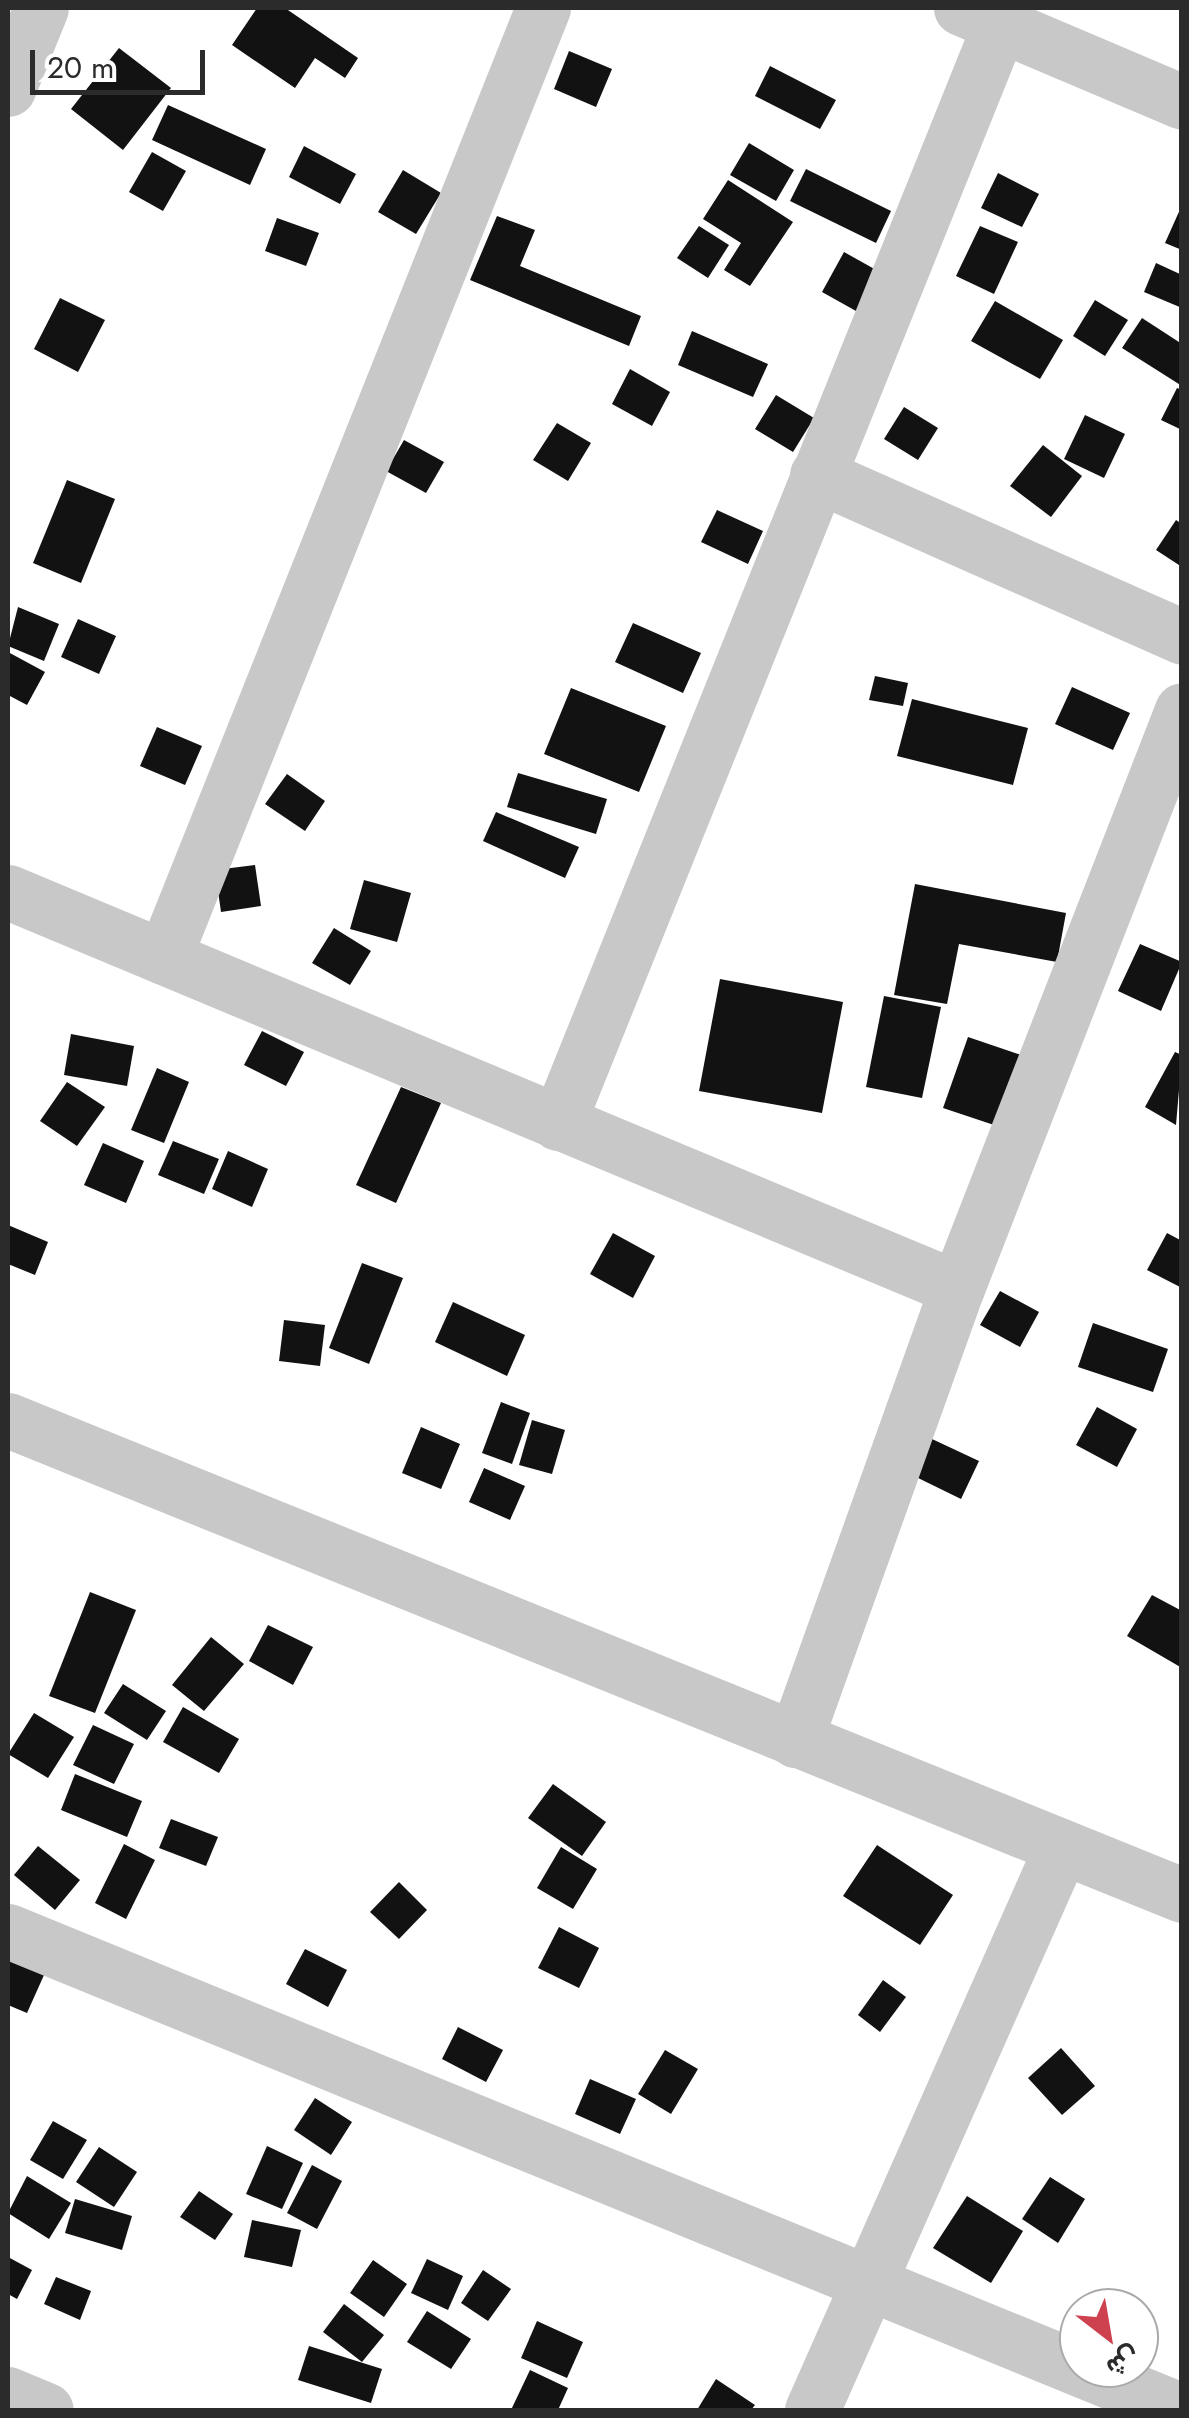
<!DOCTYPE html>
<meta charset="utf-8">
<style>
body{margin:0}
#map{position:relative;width:1189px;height:2418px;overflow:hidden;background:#fff;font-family:Jost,Vazirmatn,sans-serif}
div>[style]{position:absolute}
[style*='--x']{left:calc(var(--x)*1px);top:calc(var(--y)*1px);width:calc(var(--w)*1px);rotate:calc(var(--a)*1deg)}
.building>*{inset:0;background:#121212}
.minor>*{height:55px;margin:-27.5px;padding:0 27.5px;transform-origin:27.5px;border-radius:27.5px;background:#c8c8c8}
span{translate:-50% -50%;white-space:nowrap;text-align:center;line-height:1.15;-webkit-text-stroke:10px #fff;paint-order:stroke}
.frame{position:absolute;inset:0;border:10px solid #2b2b2b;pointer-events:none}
.north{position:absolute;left:1059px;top:2288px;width:100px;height:100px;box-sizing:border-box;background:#fff;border:2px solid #aaa;border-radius:50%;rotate:149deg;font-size:28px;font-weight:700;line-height:40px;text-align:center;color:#2b2b2b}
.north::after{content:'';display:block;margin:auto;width:35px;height:45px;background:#ce424f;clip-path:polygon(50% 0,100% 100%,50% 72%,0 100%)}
.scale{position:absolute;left:30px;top:50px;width:175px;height:45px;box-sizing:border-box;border:5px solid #2b2b2b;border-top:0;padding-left:12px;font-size:30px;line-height:35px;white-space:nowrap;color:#2b2b2b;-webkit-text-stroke:8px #fff;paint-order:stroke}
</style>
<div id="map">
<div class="building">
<i style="clip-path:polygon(257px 8px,285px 8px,358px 58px,345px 78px,315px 58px,295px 88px,232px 45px)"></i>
<i style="clip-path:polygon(119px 48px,171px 88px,123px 150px,71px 109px)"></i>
<i style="clip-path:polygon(569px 51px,612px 69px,596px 107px,554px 89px)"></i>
<i style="clip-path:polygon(770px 66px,836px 100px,820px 129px,755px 96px)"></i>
<i style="clip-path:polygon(168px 105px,266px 149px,250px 185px,152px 140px)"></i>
<i style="clip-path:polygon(749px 143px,794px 170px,776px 201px,730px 175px)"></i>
<i style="clip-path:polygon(304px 146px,356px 174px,340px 204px,289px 177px)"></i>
<i style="clip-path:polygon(152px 152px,186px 171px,163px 211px,129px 192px)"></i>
<i style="clip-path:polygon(806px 169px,891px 211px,876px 243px,790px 201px)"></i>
<i style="clip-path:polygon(403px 170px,441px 193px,416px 234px,378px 212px)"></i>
<i style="clip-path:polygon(998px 173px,1039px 194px,1022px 227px,981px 208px)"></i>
<i style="clip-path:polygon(728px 180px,793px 222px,750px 286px,724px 270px,741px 243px,703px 219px)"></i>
<i style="clip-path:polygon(1182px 205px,1182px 250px,1165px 243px)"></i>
<i style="clip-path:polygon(497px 216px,535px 230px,520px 266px,641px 316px,629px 346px,470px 280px)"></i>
<i style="clip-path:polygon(277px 218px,319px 233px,306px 266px,265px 251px)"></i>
<i style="clip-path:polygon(699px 226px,729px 245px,708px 278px,677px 258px)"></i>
<i style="clip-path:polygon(980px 226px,1018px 242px,994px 294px,956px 276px)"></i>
<i style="clip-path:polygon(844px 252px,878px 271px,856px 311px,822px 292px)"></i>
<i style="clip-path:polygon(1156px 263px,1182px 275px,1182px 308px,1144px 292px)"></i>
<i style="clip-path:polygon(60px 298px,105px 320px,78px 372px,34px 349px)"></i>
<i style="clip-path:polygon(1095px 300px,1128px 320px,1105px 356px,1073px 336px)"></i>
<i style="clip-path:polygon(995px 301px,1063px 340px,1040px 379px,971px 341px)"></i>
<i style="clip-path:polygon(1142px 318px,1182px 344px,1182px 386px,1122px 348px)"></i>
<i style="clip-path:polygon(692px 331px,768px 364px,753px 397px,678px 365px)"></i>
<i style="clip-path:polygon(630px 369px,670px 392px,652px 426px,612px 404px)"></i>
<i style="clip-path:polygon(1177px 388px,1182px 390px,1182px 430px,1161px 420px)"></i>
<i style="clip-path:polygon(776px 395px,814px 418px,793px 452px,755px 429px)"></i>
<i style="clip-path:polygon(904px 407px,938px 428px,918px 460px,884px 439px)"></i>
<i style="clip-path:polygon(1085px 415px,1125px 434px,1104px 478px,1064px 459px)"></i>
<i style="clip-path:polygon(557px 423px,591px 443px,568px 481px,533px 460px)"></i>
<i style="clip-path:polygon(404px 440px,444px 462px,426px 493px,386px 471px)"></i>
<i style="clip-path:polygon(1043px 445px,1082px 476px,1051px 517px,1010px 486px)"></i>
<i style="clip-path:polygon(67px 480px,115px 499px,81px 583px,33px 563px)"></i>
<i style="clip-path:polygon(717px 510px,763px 531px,748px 564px,701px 542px)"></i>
<i style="clip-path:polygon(1176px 520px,1182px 524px,1182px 567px,1156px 550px)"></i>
<i style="clip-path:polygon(18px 607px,59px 624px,44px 661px,8px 646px)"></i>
<i style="clip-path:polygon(78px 619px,116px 636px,99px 674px,61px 657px)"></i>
<i style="clip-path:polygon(633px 623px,701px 653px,683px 693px,615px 662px)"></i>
<i style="clip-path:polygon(8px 652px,45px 672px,27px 705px,8px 695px)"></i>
<i style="clip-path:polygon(875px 676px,908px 683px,903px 706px,869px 700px)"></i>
<i style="clip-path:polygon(1072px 687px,1130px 713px,1113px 750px,1055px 724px)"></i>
<i style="clip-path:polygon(571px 688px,666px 726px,639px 792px,544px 754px)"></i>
<i style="clip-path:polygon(912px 699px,1028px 728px,1013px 785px,897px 756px)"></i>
<i style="clip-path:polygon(157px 727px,202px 746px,185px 785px,140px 766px)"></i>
<i style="clip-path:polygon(518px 773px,607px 799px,596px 834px,507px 807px)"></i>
<i style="clip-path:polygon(287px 774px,325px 801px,305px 831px,265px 804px)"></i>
<i style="clip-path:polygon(496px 812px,579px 847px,565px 878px,483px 841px)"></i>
<i style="clip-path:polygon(255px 865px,261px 906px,221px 912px,215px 870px)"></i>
<i style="clip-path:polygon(364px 880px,411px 893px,397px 942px,350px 929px)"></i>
<i style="clip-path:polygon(915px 884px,1066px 913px,1057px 962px,959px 944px,947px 1004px,894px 995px)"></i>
<i style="clip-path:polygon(334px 928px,371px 951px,350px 985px,312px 963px)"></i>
<i style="clip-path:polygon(1140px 944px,1182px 962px,1161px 1011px,1118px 991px)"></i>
<i style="clip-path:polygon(720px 979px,843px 1002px,822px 1113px,699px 1091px)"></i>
<i style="clip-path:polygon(884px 996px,941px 1007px,922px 1098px,866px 1087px)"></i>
<i style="clip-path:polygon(262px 1031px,304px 1052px,286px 1086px,244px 1065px)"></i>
<i style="clip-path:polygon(71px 1034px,134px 1046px,127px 1086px,64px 1075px)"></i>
<i style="clip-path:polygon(968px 1037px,1024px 1056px,1000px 1127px,943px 1108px)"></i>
<i style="clip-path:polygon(1175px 1052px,1182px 1055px,1176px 1125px,1145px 1107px)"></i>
<i style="clip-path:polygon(157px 1068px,189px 1082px,164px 1143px,131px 1130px)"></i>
<i style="clip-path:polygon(67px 1082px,105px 1107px,77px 1146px,40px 1121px)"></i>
<i style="clip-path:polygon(401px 1087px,441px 1103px,396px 1203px,356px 1185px)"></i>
<i style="clip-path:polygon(173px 1141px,219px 1159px,204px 1194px,158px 1175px)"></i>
<i style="clip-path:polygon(103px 1143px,144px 1161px,126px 1203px,84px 1185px)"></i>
<i style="clip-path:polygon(228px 1151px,268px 1169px,252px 1207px,212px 1189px)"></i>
<i style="clip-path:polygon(8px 1225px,48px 1242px,35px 1275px,8px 1264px)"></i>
<i style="clip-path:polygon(613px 1233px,655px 1256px,633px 1298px,590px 1274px)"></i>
<i style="clip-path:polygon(1167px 1233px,1182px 1241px,1182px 1288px,1147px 1270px)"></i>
<i style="clip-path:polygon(362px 1263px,403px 1278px,369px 1364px,329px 1348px)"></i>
<i style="clip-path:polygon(1000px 1291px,1039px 1312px,1020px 1347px,980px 1325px)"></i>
<i style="clip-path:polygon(453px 1302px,525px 1335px,507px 1376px,435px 1342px)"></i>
<i style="clip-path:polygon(284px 1320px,325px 1325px,320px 1366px,279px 1361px)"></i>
<i style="clip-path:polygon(1093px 1323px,1168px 1349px,1153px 1392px,1078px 1367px)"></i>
<i style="clip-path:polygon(501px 1402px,530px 1413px,512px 1464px,482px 1453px)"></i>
<i style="clip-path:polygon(1097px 1407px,1137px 1429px,1117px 1467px,1076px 1445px)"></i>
<i style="clip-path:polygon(532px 1420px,565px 1430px,552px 1474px,519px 1465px)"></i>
<i style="clip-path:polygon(421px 1427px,460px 1444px,441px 1489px,402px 1473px)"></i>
<i style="clip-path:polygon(932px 1439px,979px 1461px,961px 1499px,914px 1476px)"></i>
<i style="clip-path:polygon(484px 1468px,525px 1486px,510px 1520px,469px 1502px)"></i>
<i style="clip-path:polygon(90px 1592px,136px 1610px,95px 1713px,49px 1696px)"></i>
<i style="clip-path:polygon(1152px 1595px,1182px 1611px,1182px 1668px,1127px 1636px)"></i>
<i style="clip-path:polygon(268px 1625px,313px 1647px,293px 1685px,249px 1661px)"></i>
<i style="clip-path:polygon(211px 1637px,244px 1664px,204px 1711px,172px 1685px)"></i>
<i style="clip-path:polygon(123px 1684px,166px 1711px,147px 1740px,104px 1713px)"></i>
<i style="clip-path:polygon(183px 1707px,239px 1739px,219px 1773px,163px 1742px)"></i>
<i style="clip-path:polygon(34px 1713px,74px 1737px,48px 1778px,8px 1754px)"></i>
<i style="clip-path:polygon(93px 1725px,134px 1744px,114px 1784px,73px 1765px)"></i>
<i style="clip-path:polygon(75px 1774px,142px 1801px,127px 1837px,61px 1810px)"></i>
<i style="clip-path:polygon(553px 1784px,606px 1822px,582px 1856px,528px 1818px)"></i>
<i style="clip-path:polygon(171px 1819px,218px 1837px,206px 1866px,159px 1848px)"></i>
<i style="clip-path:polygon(124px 1844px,155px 1860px,126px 1919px,95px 1903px)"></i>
<i style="clip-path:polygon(877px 1845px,953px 1895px,920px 1945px,843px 1896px)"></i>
<i style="clip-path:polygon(38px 1846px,80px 1880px,55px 1910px,14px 1875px)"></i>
<i style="clip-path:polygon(561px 1847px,597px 1869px,573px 1909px,537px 1888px)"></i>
<i style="clip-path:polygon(399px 1882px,427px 1910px,399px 1939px,370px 1912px)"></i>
<i style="clip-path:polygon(559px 1927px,599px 1948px,579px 1988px,538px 1968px)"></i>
<i style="clip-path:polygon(305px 1949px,347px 1970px,328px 2007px,286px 1984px)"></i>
<i style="clip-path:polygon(8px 1960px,44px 1975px,27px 2013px,8px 2005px)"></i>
<i style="clip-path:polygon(883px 1980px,906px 1997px,880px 2032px,858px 2015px)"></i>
<i style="clip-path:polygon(458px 2027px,503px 2050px,486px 2082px,442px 2059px)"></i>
<i style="clip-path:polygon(1061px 2048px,1095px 2086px,1062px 2115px,1028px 2078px)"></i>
<i style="clip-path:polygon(665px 2050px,698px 2069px,671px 2114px,638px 2094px)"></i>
<i style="clip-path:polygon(590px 2079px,636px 2099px,620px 2134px,575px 2114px)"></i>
<i style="clip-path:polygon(315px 2098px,352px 2122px,331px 2155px,294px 2130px)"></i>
<i style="clip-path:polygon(53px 2121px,87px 2140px,63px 2179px,30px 2160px)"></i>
<i style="clip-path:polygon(267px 2146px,303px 2163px,282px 2209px,246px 2194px)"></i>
<i style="clip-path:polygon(99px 2147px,137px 2172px,114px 2207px,76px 2182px)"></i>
<i style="clip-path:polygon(312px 2165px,342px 2181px,317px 2229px,287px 2213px)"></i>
<i style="clip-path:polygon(27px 2176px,71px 2203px,49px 2239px,8px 2213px)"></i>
<i style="clip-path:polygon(1050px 2177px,1085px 2199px,1058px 2243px,1022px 2219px)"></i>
<i style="clip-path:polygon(199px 2191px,233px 2214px,215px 2240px,180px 2217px)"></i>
<i style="clip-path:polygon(967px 2196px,1023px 2231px,991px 2283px,933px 2248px)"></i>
<i style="clip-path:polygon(75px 2199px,132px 2216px,122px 2250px,65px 2233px)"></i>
<i style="clip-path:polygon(252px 2220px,301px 2230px,292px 2267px,244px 2257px)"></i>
<i style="clip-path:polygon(8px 2257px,32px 2270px,17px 2299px,8px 2294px)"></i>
<i style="clip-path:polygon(427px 2259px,463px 2276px,448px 2310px,411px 2293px)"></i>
<i style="clip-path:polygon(373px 2260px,407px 2284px,384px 2317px,350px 2293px)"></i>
<i style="clip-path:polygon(483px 2270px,511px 2289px,488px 2321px,461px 2303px)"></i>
<i style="clip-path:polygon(56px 2277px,91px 2291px,80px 2320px,44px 2304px)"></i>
<i style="clip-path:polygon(344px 2304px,384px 2335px,362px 2362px,323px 2332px)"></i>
<i style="clip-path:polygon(427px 2311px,471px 2339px,451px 2369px,407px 2342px)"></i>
<i style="clip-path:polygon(537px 2321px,583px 2342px,567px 2378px,521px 2358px)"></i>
<i style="clip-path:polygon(309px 2346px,382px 2369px,371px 2403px,298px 2380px)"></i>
<i style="clip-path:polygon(530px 2370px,568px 2388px,558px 2410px,511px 2410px)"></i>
<i style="clip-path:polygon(716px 2379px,755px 2405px,751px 2410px,697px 2410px)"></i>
</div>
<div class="minor">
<i style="--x:961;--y:8;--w:240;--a:23"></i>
<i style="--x:8;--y:89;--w:87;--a:-67.8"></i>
<i style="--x:817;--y:475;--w:399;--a:23.9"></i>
<i style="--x:8;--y:892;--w:1028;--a:22.65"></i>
<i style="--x:164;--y:957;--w:1022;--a:-68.23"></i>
<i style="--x:558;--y:1123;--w:1185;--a:-68.09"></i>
<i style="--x:8;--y:1420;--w:1266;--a:22.03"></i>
<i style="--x:795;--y:1740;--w:480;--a:-70.3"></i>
<i style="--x:957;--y:1288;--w:620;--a:-68.73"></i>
<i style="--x:8;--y:1931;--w:1266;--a:22.23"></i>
<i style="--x:8;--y:2394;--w:41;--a:22.8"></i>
<i style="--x:812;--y:2410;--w:615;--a:-66.1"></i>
</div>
<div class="frame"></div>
<div class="north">ش</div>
<div class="scale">20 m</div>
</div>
